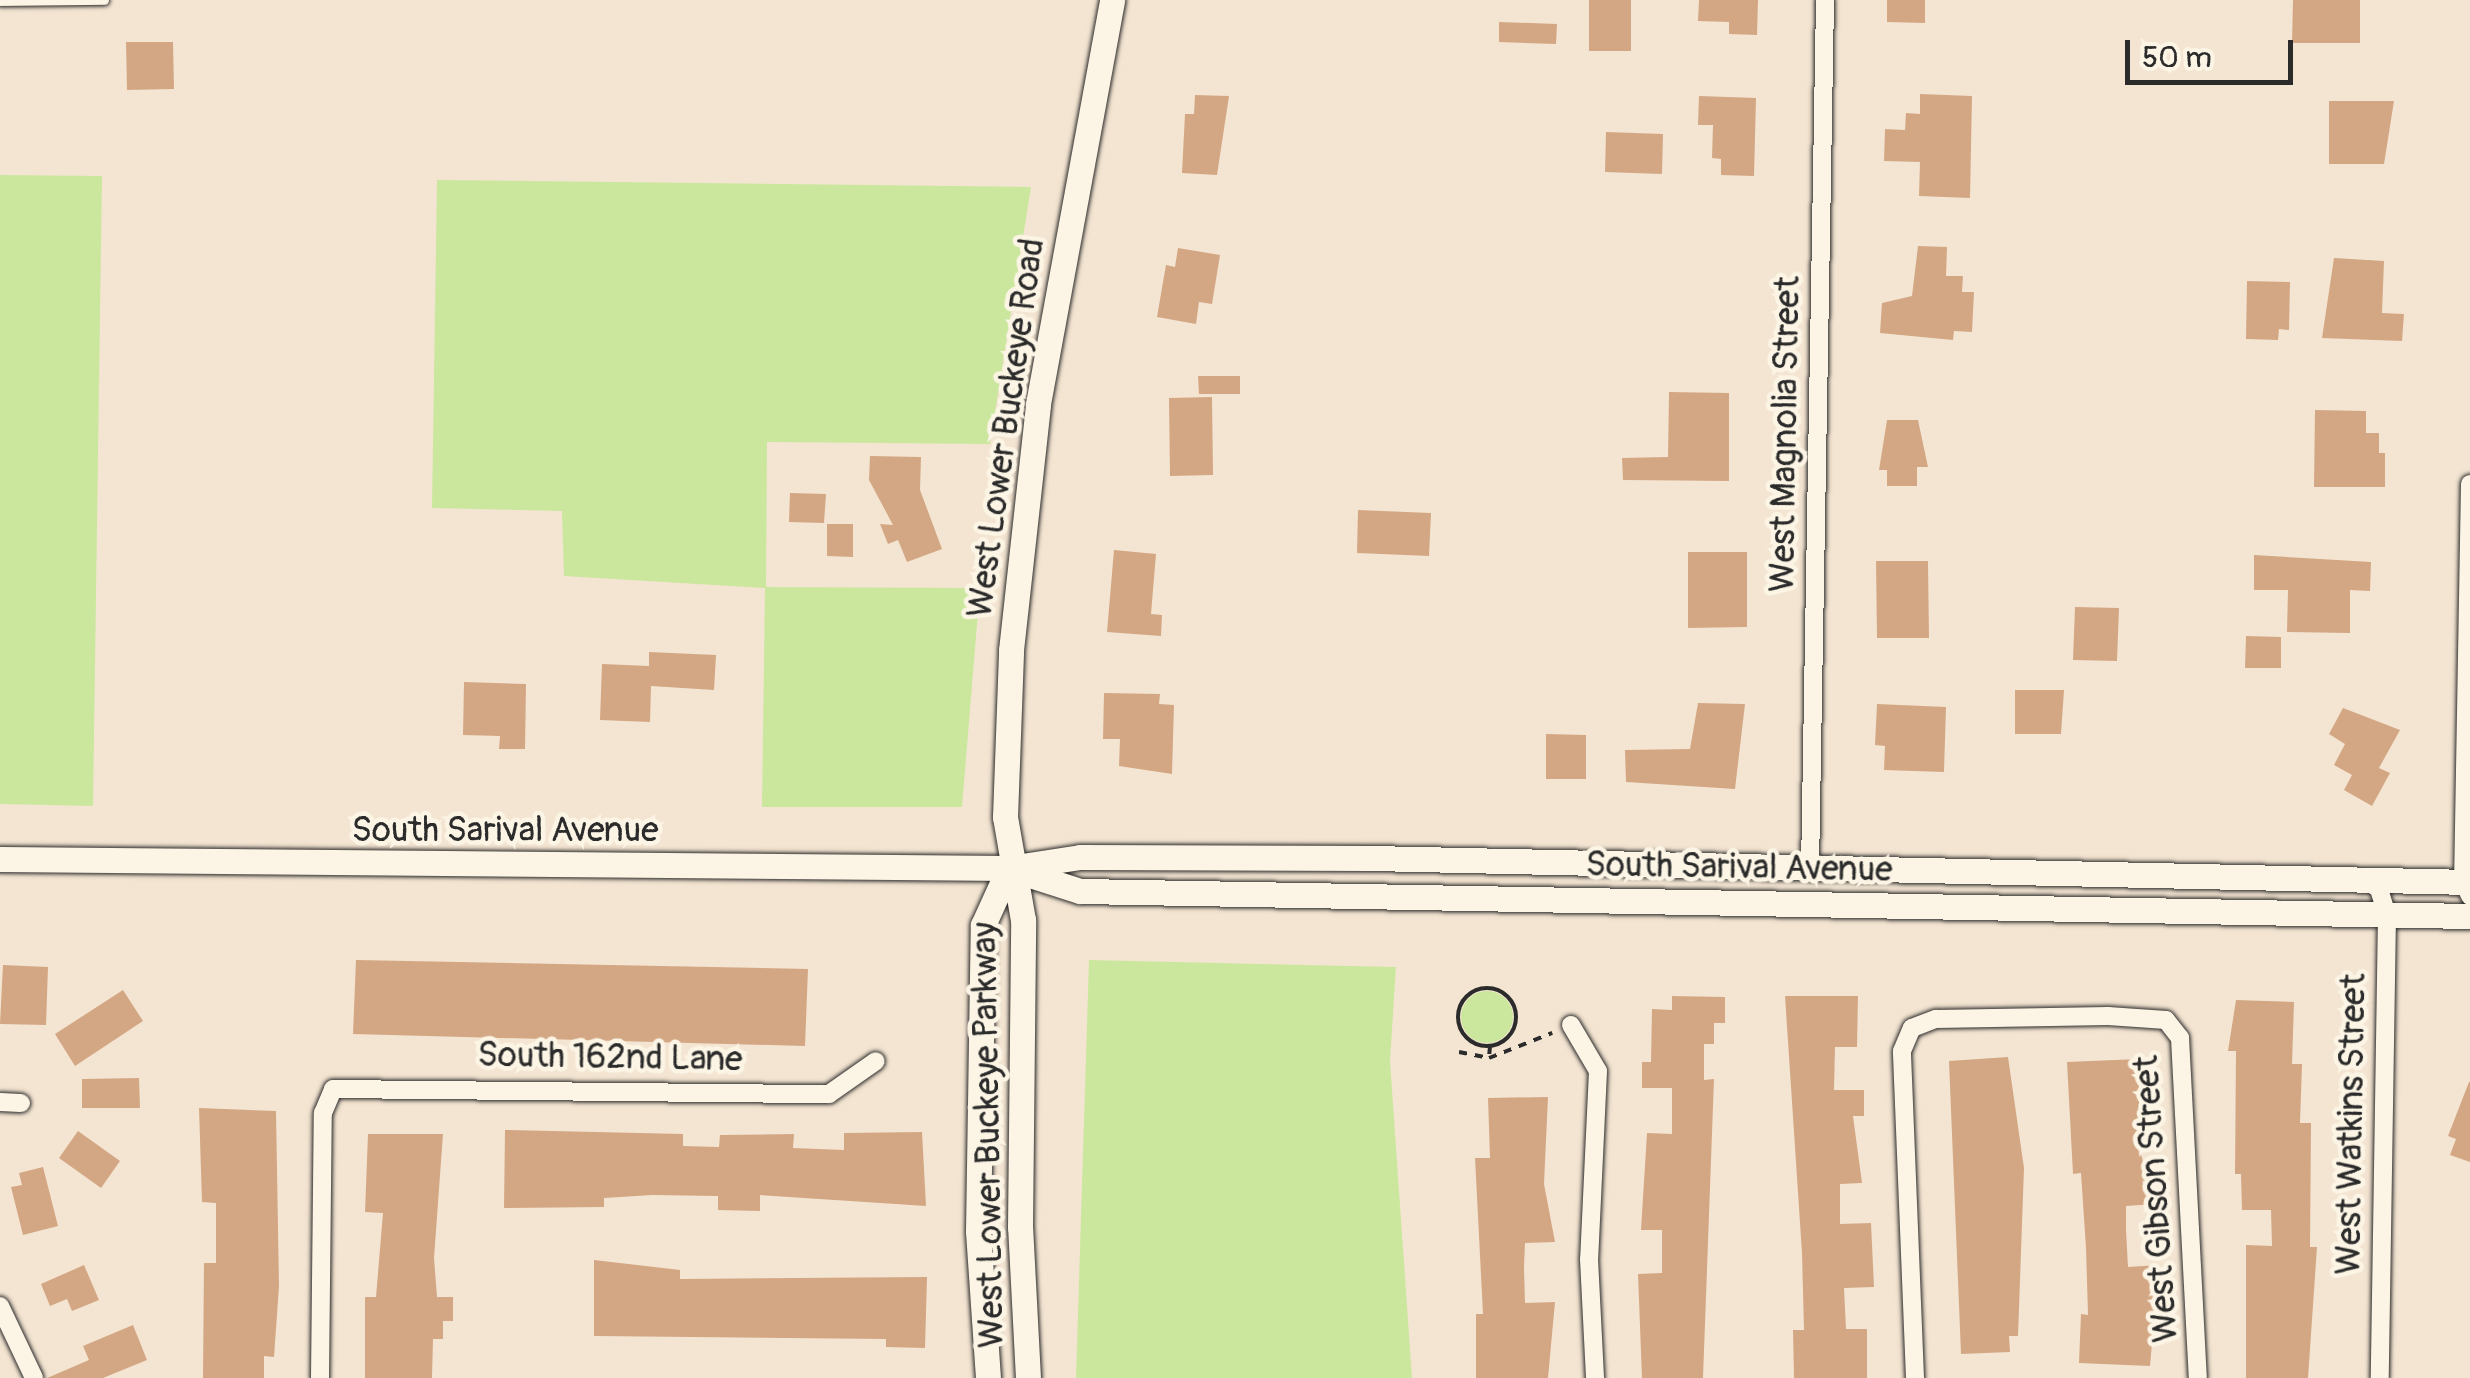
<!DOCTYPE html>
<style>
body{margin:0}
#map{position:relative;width:2470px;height:1378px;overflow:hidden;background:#f4e5d2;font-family:Pangolin,sans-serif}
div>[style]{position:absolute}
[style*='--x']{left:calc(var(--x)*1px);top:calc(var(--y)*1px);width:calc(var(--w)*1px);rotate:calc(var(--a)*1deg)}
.green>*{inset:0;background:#cbe79e}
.round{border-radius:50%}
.building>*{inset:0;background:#d3a784}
.path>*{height:4px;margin-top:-2px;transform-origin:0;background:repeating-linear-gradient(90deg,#2b2b2b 0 8px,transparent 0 16px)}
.path>.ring{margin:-2px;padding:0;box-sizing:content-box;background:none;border:4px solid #2b2b2b;border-radius:50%}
.roads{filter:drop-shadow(0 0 2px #2b2b2b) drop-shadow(0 0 2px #2b2b2b)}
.lane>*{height:9px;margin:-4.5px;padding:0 4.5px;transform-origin:4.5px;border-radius:4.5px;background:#fcf5e5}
.street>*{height:18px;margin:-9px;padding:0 9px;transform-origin:9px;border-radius:9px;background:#fcf5e5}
.secondary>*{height:25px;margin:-12.5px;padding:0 12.5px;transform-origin:12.5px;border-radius:12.5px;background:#fcf5e5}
span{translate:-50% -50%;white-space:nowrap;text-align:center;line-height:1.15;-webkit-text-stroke:9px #fcf5e5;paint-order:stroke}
.street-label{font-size:35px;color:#2b2b2b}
.scale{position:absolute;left:2125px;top:40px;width:168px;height:45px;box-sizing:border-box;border:5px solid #2b2b2b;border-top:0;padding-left:12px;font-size:30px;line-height:35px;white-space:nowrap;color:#2b2b2b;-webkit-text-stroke:8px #fcf5e5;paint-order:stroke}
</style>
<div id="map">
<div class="green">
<i style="clip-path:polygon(0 175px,102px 176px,93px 806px,0 804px)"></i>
<i style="clip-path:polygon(437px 180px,1031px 187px,990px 444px,767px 442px,766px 587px,980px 588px,962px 807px,762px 807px,765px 588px,564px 576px,562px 511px,432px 508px)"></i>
<i style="clip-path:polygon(1089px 960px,1396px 967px,1390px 1061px,1412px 1378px,1076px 1378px)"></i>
<i class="round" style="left:1461px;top:991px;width:52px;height:52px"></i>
</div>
<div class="building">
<i style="clip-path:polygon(1589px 0,1631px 0,1631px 51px,1589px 51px)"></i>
<i style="clip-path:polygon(1699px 0,1758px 0,1757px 35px,1729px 34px,1729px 22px,1698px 21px)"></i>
<i style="clip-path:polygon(1887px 0,1925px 0,1925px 23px,1887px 22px)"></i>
<i style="clip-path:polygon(2293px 0,2360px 0,2360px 43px,2292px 43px)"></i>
<i style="clip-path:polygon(1499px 22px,1557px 24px,1556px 44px,1499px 42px)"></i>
<i style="clip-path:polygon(126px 42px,173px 42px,174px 89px,127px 90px)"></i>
<i style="clip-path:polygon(1920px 94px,1972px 96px,1970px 198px,1919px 196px,1920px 162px,1884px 161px,1885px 129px,1905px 130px,1906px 113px,1920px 114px)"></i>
<i style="clip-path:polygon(1195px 95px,1229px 96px,1217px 175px,1182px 173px,1185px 114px,1194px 114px)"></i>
<i style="clip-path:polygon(1699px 96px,1756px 98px,1754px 176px,1721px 175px,1721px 159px,1712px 158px,1713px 125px,1698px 125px)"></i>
<i style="clip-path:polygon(2329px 101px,2394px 101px,2384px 164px,2329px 164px)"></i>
<i style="clip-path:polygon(1606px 132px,1663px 134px,1662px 174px,1605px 172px)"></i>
<i style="clip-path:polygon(1918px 246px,1947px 247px,1946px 276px,1963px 276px,1962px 292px,1974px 292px,1972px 332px,1954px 331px,1953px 340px,1880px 333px,1882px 303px,1912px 296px)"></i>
<i style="clip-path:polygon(1178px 248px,1220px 255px,1212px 304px,1199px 302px,1196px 324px,1157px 317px,1166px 265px,1175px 267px)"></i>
<i style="clip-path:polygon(2334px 258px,2384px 261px,2382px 313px,2404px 314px,2402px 341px,2322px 338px)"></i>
<i style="clip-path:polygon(2247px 281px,2290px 282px,2289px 330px,2279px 329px,2278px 340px,2246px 339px)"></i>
<i style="clip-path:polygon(1198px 376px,1240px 376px,1240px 394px,1199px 394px)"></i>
<i style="clip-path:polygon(1669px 392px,1729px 393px,1729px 481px,1623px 480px,1622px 458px,1668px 457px)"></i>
<i style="clip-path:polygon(1212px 397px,1213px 475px,1170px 476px,1169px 398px)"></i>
<i style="clip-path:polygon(2315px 410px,2366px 411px,2366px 433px,2379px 433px,2379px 453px,2385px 453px,2385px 487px,2314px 487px)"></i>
<i style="clip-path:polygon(1887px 420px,1918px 420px,1928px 467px,1917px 467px,1917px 486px,1887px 486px,1887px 470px,1879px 470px)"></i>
<i style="clip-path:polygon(870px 456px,921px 457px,920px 490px,942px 549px,907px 562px,898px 540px,888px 544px,880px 524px,893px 525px,869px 480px)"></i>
<i style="clip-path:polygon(790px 493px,826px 494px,824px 523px,789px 522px)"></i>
<i style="clip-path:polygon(1358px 510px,1431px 513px,1429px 556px,1357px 553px)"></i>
<i style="clip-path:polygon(827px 524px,853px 524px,853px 557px,827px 556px)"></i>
<i style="clip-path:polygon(1114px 550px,1156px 554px,1151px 614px,1162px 615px,1161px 636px,1107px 632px)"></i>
<i style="clip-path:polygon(1688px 552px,1747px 552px,1747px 627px,1688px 628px)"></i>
<i style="clip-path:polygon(2254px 555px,2371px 562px,2370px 591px,2350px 590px,2350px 633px,2287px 632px,2288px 590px,2254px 590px)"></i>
<i style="clip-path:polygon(1876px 561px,1928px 561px,1929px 638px,1877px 638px)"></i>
<i style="clip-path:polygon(2075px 607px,2119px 608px,2117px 661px,2073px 660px)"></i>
<i style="clip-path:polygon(2246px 636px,2281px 637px,2281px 668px,2245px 668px)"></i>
<i style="clip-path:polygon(649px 652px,716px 655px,714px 690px,651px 686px,650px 722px,600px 720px,602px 664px,649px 666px)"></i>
<i style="clip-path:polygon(464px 682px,526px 684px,525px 749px,499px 749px,500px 736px,463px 735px)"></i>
<i style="clip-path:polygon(2015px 690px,2064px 690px,2061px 734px,2015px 734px)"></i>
<i style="clip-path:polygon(1104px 693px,1160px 694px,1159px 704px,1174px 705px,1172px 774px,1119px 766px,1120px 739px,1103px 739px)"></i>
<i style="clip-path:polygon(1698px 703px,1745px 704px,1735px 789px,1626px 782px,1625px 750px,1690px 749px)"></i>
<i style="clip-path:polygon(1877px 704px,1946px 707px,1944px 772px,1884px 770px,1885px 746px,1875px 745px)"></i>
<i style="clip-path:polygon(2343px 708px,2400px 730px,2379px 768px,2390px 773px,2372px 806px,2344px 790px,2352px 775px,2334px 765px,2345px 744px,2329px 734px)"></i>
<i style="clip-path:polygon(1546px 734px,1586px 735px,1586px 779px,1546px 779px)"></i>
<i style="clip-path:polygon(356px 960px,808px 969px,805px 1046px,353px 1034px)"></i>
<i style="clip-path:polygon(3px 965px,48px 967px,46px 1025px,0 1024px)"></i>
<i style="clip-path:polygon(123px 990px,143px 1021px,75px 1066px,55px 1034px)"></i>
<i style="clip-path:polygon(1672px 996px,1725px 997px,1725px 1023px,1714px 1023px,1714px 1044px,1704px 1044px,1704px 1080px,1714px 1079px,1703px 1378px,1642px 1378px,1638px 1274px,1662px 1273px,1662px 1230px,1641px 1230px,1647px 1133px,1672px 1134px,1672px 1088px,1642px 1088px,1642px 1062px,1651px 1062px,1652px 1009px,1672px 1010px)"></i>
<i style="clip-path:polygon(1785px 996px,1858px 996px,1857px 1047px,1835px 1047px,1834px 1090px,1864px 1090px,1864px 1116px,1853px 1116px,1862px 1183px,1840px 1184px,1840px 1224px,1871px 1223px,1874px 1287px,1844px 1288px,1846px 1329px,1867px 1329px,1867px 1378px,1794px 1378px,1793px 1330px,1804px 1330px,1802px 1253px)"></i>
<i style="clip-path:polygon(2236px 1000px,2294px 1002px,2292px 1064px,2302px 1064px,2300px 1123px,2311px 1123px,2310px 1247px,2317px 1247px,2308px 1378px,2246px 1378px,2246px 1245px,2272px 1246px,2271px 1210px,2242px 1210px,2241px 1174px,2235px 1174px,2236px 1051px,2228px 1051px)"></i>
<i style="clip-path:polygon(2008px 1057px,2024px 1168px,2018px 1336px,2009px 1336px,2010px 1352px,1961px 1354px,1949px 1061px)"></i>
<i style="clip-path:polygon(2139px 1059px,2139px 1147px,2155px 1204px,2126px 1206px,2126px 1230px,2128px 1267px,2159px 1265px,2150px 1366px,2079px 1363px,2081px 1314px,2088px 1315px,2086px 1248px,2081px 1173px,2073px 1174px,2067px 1062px)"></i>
<i style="clip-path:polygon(139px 1078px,140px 1108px,82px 1108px,82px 1079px)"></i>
<i style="clip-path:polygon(2469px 1082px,2470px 1082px,2470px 1162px,2450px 1155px,2456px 1139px,2448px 1136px)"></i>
<i style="clip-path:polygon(1548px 1097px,1544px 1184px,1555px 1242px,1525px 1243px,1524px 1267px,1525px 1303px,1555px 1302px,1548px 1378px,1476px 1378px,1476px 1314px,1483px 1314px,1475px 1158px,1490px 1158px,1488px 1098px)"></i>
<i style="clip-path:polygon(199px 1108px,276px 1111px,279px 1286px,274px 1357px,264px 1356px,264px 1378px,203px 1378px,204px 1263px,216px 1263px,216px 1203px,202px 1202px)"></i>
<i style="clip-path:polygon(505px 1130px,683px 1134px,683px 1146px,719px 1147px,720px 1135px,794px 1134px,793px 1148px,844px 1150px,844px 1133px,922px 1132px,926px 1206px,760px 1195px,760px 1211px,718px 1210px,718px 1196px,652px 1195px,604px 1198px,604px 1207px,504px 1208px)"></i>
<i style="clip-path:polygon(78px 1131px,120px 1161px,101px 1188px,59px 1158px)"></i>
<i style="clip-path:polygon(368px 1134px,443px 1134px,434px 1258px,437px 1297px,453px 1297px,453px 1321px,443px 1321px,443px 1339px,433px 1339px,432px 1378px,365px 1378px,365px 1297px,376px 1297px,383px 1213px,365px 1212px)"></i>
<i style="clip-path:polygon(43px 1167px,58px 1226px,23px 1235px,11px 1187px,22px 1185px,19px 1173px)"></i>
<i style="clip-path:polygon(594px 1260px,680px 1270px,680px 1279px,927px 1277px,925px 1348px,886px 1347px,886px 1339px,594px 1336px)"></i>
<i style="clip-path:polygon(84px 1265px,99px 1300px,72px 1311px,67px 1299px,50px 1306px,41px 1284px)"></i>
<i style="clip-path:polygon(133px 1325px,147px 1360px,103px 1378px,47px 1378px,89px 1360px,83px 1346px)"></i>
</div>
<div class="path">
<i class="ring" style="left:1458px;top:988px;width:54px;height:54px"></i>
<i style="--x:1490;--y:1046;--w:12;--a:95"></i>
<i style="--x:1489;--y:1058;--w:68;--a:-21.6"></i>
<i style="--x:1459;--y:1052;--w:31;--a:11"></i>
</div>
<div class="roads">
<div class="lane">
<i style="--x:0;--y:1;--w:104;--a:-0.6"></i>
</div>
<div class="street">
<i style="--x:2470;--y:484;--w:398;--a:91"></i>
<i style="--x:2463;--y:882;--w:16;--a:63"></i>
<i style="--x:1810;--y:869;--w:869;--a:-89.01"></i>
<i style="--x:2366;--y:880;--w:16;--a:35"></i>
<i style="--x:2379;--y:889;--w:27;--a:73"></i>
<i style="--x:2387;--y:915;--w:463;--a:90.9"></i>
<i style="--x:1571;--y:1025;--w:53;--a:59.6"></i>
<i style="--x:1598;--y:1071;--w:188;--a:92.7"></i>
<i style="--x:1589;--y:1259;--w:119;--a:87.1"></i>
<i style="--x:0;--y:1102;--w:21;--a:3"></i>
<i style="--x:0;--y:1306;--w:80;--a:64.7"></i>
<i style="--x:320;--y:1378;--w:265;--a:-89.4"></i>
<i style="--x:323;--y:1113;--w:26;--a:-67"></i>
<i style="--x:333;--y:1089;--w:496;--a:0.6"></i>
<i style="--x:829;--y:1094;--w:57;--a:-35.1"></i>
<i style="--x:1915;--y:1378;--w:327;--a:-92.3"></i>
<i style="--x:1902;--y:1051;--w:25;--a:-67"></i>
<i style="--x:1912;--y:1028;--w:26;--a:-21"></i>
<i style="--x:1936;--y:1019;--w:172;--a:-1"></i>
<i style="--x:2108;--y:1016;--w:58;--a:3.9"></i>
<i style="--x:2166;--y:1020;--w:23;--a:52"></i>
<i style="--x:2180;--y:1038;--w:340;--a:87"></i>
</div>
<div class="secondary">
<i style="--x:0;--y:859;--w:1009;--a:0.51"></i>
<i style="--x:1009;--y:868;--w:72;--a:-8.8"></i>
<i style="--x:1080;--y:857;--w:291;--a:0.2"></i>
<i style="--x:1371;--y:858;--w:1099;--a:1.25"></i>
<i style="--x:1014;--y:870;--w:69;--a:17.7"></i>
<i style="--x:1080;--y:891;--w:1390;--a:1.03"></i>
<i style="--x:988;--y:1378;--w:147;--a:-93.9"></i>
<i style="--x:978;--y:1231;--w:306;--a:-89.1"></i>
<i style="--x:983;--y:925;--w:63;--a:-65.5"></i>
<i style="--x:1028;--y:1378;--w:151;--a:-93"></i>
<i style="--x:1020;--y:1227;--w:307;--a:-89.4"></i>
<i style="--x:1023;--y:920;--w:105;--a:-99.9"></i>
<i style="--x:1005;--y:817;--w:167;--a:-87.9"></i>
<i style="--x:1011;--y:650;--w:247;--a:-83.7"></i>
<i style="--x:1038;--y:404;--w:411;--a:-79.6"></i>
</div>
</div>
<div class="street-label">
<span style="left:1006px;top:428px;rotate:-82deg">West Lower Buckeye Road</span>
<span style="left:1785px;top:434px;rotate:-89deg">West Magnolia Street</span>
<span style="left:505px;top:830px">South Sarival Avenue</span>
<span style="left:1739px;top:867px;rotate:1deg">South Sarival Avenue</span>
<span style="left:610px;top:1057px;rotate:1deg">South 162nd Lane</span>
<span style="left:2351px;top:1124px;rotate:-89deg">West Watkins Street</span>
<span style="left:988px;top:1135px;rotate:-91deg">West Lower Buckeye Parkway</span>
<span style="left:2156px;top:1199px;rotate:-94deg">West Gibson Street</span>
</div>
<div class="scale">50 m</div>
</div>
